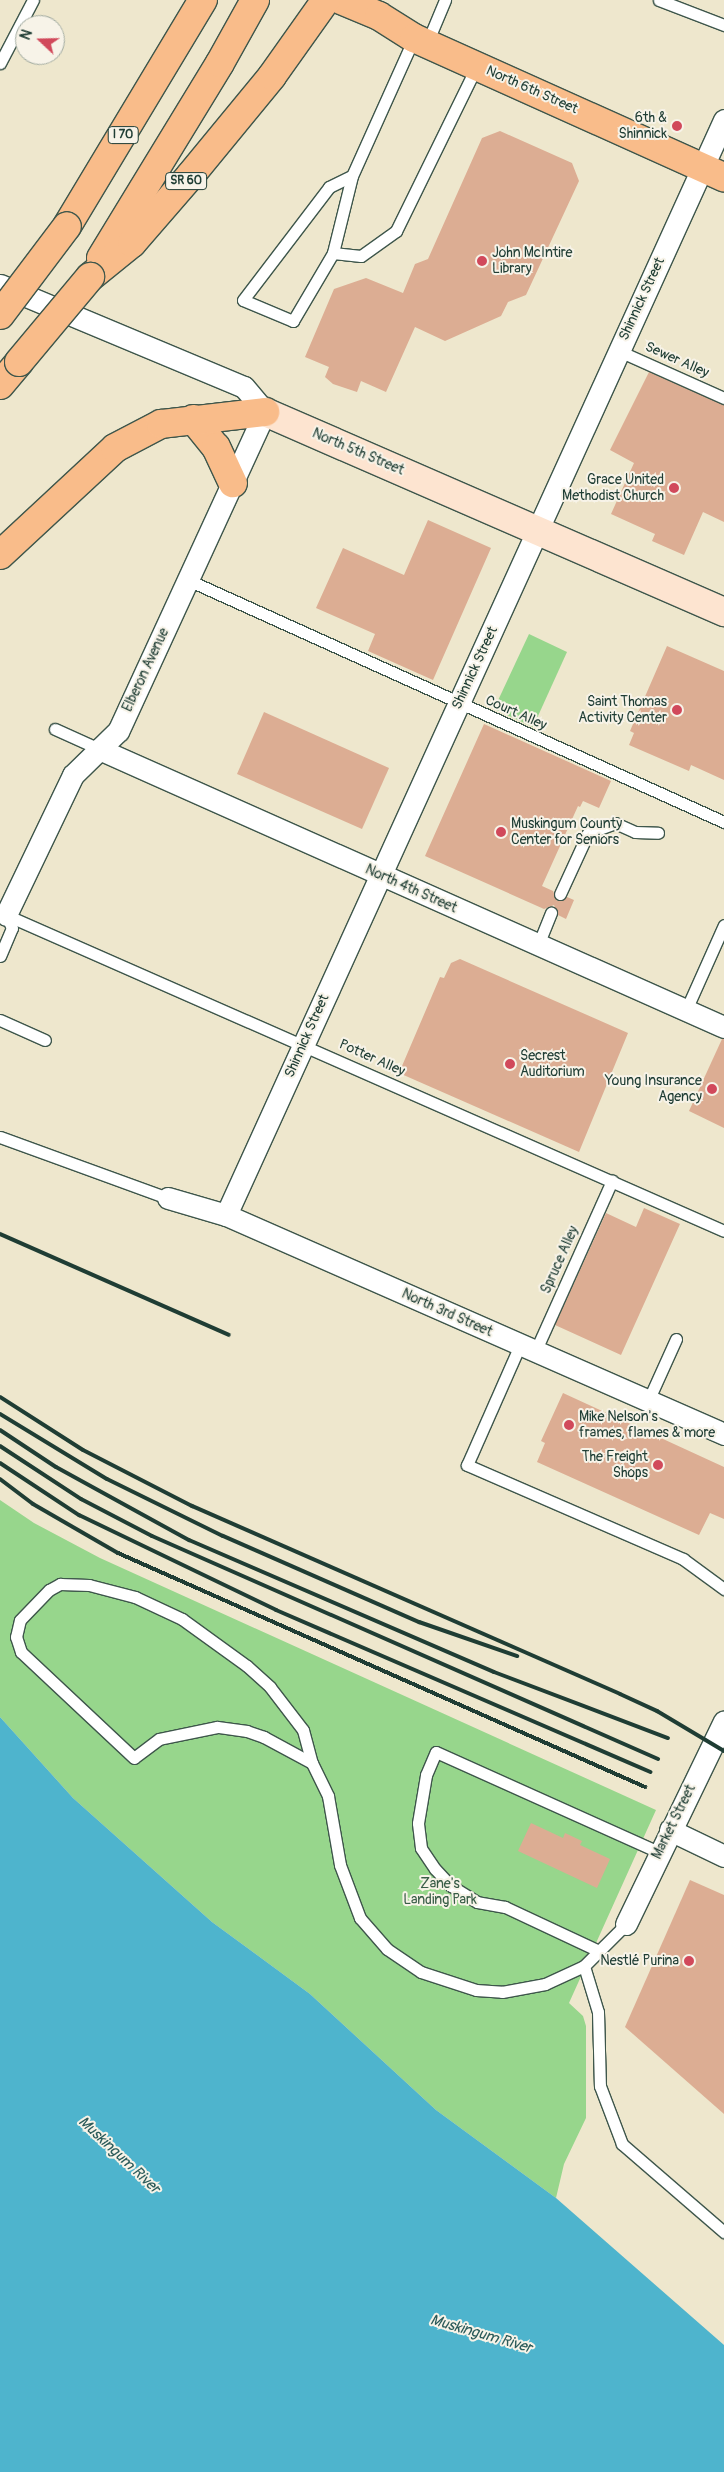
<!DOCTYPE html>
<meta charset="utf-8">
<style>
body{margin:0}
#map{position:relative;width:724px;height:2472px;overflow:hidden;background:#eee7cd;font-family:Pangolin,sans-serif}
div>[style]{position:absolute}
.green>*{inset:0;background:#97d68c}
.water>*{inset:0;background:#4eb4cd}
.building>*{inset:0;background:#dcad93}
.roads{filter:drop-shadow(1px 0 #3e564b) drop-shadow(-1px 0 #3e564b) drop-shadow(0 1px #3e564b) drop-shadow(0 -1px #3e564b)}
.service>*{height:11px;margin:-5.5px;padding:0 5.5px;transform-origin:5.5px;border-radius:5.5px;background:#fff}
.minor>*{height:21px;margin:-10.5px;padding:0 10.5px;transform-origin:10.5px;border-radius:10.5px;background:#fff}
.secondary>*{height:28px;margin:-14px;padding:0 14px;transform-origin:14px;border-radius:14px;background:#fde4d0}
.primary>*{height:28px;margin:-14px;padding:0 14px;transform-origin:14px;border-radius:14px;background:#f9bc8a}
.motorway>*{height:28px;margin:-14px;padding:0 14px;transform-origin:14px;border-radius:14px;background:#f9bc8a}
.rail>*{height:4px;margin:-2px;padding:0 2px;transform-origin:2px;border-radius:2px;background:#1f3d34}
.bridges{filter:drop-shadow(1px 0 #3e564b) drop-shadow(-1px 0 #3e564b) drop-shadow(0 1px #3e564b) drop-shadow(0 -1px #3e564b)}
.motorway-bridge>*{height:28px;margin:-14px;padding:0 14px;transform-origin:14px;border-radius:14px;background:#f9bc8a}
.dots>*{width:14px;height:14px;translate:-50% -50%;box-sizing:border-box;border:2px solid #f7f3e8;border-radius:50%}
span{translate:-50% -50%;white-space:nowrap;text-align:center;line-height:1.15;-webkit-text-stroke:4px #f7f3e8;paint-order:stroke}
.shield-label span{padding:1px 4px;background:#f7f3e8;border:1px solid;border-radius:4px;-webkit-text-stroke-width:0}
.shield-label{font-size:12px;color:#1f3d34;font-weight:700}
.street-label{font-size:14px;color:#1f3d34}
.poi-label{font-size:14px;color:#1f3d34}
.right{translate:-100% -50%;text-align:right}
.left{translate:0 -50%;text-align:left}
.park-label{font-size:14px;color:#375c46}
.water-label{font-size:15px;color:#2b5b5a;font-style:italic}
.north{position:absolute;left:15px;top:15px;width:50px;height:50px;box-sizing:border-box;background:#f7f3e8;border:1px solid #a1aaa0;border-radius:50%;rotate:291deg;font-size:14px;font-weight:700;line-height:20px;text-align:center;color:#1f3d34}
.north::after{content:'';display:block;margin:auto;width:18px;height:22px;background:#d1495b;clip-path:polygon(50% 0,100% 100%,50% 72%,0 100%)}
</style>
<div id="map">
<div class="green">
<i style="clip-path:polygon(529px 634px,567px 652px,533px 727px,494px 709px)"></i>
<i style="clip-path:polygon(0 1500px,34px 1523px,100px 1558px,656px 1810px,569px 2003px,583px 2016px,586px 2026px,586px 2118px,564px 2164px,556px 2198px,436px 2110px,310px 1994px,212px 1922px,73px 1798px,0 1717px)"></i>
</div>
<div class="water">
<i style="clip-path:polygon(0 1717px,73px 1798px,212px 1922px,310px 1994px,436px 2110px,556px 2198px,724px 2345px,724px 2472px,0 2472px)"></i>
</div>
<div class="building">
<i style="clip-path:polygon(500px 131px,572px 163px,579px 181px,526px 295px,508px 302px,501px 316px,445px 341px,415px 327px,386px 392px,361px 381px,357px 392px,333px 384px,325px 377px,329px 367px,305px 357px,334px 289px,366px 278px,403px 293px,415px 264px,428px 259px,482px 138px)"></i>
<i style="clip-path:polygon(649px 372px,724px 405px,724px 522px,703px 512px,684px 555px,652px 541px,655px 534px,611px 514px,634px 463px,610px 450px)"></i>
<i style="clip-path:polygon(428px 520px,491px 548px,433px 680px,368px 651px,375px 634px,316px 608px,343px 548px,404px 575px)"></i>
<i style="clip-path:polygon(667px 646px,724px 671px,724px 780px,691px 765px,689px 771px,629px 745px,634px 733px,630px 731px)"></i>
<i style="clip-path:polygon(264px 712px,389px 768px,362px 829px,237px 774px)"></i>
<i style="clip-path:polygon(484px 724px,611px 781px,599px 808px,583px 801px,580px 807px,578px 806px,542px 886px,553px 891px,557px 901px,567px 897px,574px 900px,566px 919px,558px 915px,554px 905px,544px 909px,425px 856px)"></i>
<i style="clip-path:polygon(460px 959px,628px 1033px,579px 1152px,399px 1073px,440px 977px,444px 978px,451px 963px)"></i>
<i style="clip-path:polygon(722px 1039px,724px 1039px,724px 1128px,689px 1111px)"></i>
<i style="clip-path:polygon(644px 1208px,680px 1224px,621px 1355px,555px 1325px,606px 1213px,636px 1227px)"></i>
<i style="clip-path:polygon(563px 1393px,724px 1467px,724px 1519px,710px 1513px,699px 1535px,537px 1462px,545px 1443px,541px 1441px)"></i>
<i style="clip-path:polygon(531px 1823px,563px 1838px,565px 1833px,582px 1841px,580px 1845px,610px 1859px,597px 1888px,518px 1851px)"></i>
<i style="clip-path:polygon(690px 1880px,724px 1895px,724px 2114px,625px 2027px)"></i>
</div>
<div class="roads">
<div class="service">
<i style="left:659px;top:0;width:70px;rotate:21deg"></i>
<i style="left:414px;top:38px;width:151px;rotate:114.2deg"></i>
<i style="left:352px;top:176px;width:79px;rotate:103.9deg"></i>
<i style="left:333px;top:253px;width:28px;rotate:6deg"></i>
<i style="left:361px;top:256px;width:43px;rotate:-35.5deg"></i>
<i style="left:396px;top:231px;width:184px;rotate:-63.9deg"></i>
<i style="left:427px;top:43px;width:47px;rotate:-67.3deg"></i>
<i style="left:0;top:63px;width:71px;rotate:-62.4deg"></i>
<i style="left:333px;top:253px;width:79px;rotate:120.5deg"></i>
<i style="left:293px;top:321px;width:54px;rotate:-157.2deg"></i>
<i style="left:243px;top:300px;width:142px;rotate:-52.7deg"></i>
<i style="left:329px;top:187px;width:25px;rotate:-26deg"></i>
<i style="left:619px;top:351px;width:115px;rotate:24.1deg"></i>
<i style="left:188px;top:580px;width:588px;rotate:24.3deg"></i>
<i style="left:55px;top:729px;width:48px;rotate:24.4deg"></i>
<i style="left:560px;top:894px;width:67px;rotate:-65.3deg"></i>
<i style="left:588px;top:833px;width:29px;rotate:-20deg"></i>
<i style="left:615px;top:823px;width:22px;rotate:24deg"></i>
<i style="left:635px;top:832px;width:23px;rotate:2deg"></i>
<i style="left:6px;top:915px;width:784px;rotate:23.75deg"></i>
<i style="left:538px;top:945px;width:35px;rotate:-68deg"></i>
<i style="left:0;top:956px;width:30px;rotate:-67deg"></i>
<i style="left:12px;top:928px;width:14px;rotate:-115deg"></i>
<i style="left:686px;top:1010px;width:93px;rotate:-65.9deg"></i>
<i style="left:0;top:1020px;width:49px;rotate:24deg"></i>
<i style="left:0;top:1137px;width:179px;rotate:20deg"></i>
<i style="left:520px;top:1345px;width:131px;rotate:113.8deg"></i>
<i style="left:467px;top:1465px;width:236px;rotate:23.5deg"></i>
<i style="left:683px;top:1559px;width:51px;rotate:36.2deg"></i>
<i style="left:535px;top:1352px;width:188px;rotate:-65.8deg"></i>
<i style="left:648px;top:1401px;width:68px;rotate:-65.7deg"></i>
<i style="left:312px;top:1763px;width:55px;rotate:-151.6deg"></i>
<i style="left:264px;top:1737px;width:18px;rotate:-161deg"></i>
<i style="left:247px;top:1731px;width:30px;rotate:-172deg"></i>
<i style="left:217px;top:1727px;width:59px;rotate:168.3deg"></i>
<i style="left:159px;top:1739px;width:31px;rotate:143deg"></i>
<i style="left:134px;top:1758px;width:155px;rotate:-136.8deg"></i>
<i style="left:21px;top:1652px;width:16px;rotate:-108deg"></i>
<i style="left:16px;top:1637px;width:17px;rotate:-77deg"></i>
<i style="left:20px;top:1620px;width:42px;rotate:-46deg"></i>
<i style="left:49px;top:1590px;width:13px;rotate:-29deg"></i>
<i style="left:60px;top:1584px;width:29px;rotate:2deg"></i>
<i style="left:89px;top:1585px;width:48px;rotate:14.6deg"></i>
<i style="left:135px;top:1597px;width:52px;rotate:25.1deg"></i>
<i style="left:182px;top:1619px;width:80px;rotate:35.9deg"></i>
<i style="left:247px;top:1666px;width:31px;rotate:42deg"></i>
<i style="left:270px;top:1687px;width:54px;rotate:52.5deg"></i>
<i style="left:303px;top:1730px;width:34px;rotate:75deg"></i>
<i style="left:312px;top:1763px;width:37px;rotate:64deg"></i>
<i style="left:328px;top:1796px;width:70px;rotate:80.1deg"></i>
<i style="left:340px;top:1865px;width:57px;rotate:69.3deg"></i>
<i style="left:360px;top:1918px;width:41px;rotate:48.9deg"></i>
<i style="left:387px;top:1949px;width:41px;rotate:34.1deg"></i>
<i style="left:421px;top:1972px;width:58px;rotate:18.1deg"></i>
<i style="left:476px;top:1990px;width:26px;rotate:4deg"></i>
<i style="left:502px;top:1992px;width:44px;rotate:-10.5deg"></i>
<i style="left:545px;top:1984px;width:43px;rotate:-24.8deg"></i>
<i style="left:584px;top:1966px;width:59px;rotate:-45deg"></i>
<i style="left:599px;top:1951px;width:104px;rotate:-154.9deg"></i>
<i style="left:505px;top:1907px;width:28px;rotate:-170deg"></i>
<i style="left:477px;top:1902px;width:31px;rotate:-148deg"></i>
<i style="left:451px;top:1886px;width:23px;rotate:-133deg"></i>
<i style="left:435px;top:1869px;width:25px;rotate:-124deg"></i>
<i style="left:421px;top:1848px;width:25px;rotate:-97deg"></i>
<i style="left:418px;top:1823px;width:49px;rotate:-80.5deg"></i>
<i style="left:426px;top:1775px;width:25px;rotate:-67deg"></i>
<i style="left:436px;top:1752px;width:244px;rotate:24.2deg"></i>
<i style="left:584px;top:1966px;width:48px;rotate:73.1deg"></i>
<i style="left:598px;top:2012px;width:74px;rotate:88.5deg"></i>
<i style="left:600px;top:2086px;width:62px;rotate:69.2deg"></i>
<i style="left:622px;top:2144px;width:135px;rotate:40.8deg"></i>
</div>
<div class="minor">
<i style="left:0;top:285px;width:264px;rotate:22.7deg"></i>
<i style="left:244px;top:387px;width:33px;rotate:50deg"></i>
<i style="left:265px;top:412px;width:351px;rotate:114.7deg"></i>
<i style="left:118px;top:731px;width:63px;rotate:135.6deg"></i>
<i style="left:73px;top:775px;width:155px;rotate:115.6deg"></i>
<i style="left:99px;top:749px;width:684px;rotate:23.98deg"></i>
<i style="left:168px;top:1198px;width:60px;rotate:16.3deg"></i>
<i style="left:226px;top:1215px;width:544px;rotate:23.74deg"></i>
<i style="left:226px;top:1215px;width:1203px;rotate:-65.54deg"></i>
<i style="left:670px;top:1830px;width:60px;rotate:25.7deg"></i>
<i style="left:626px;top:1924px;width:225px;rotate:-64.2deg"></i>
</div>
<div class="secondary">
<i style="left:265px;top:412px;width:501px;rotate:23.54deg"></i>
</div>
<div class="primary">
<i style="left:341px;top:0;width:41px;rotate:22.8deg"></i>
<i style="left:379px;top:16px;width:41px;rotate:32.2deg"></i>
<i style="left:414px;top:38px;width:340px;rotate:24.2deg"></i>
</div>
<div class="motorway">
<i style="left:67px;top:226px;width:264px;rotate:-59deg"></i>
<i style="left:101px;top:258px;width:228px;rotate:-58.6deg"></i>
<i style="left:220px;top:63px;width:72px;rotate:-60.9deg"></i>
<i style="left:90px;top:277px;width:54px;rotate:-39deg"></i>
<i style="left:132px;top:243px;width:89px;rotate:-49.1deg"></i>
<i style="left:190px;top:176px;width:129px;rotate:-50.6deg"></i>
<i style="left:272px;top:76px;width:93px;rotate:-54.6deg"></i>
<i style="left:0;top:385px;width:30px;rotate:-50deg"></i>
<i style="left:193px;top:419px;width:36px;rotate:51deg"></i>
<i style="left:216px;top:447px;width:40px;rotate:65deg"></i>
<i style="left:0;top:555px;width:157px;rotate:-42.9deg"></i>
<i style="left:115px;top:448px;width:52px;rotate:-27.6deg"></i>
<i style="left:161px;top:424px;width:105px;rotate:-6.6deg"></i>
</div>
</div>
<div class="rail">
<i style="left:0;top:1234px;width:250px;rotate:23.8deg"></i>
<i style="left:0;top:1397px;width:98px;rotate:32.6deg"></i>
<i style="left:83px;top:1450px;width:123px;rotate:27.2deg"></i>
<i style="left:192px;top:1506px;width:467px;rotate:23.7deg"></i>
<i style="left:620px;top:1694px;width:41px;rotate:24.7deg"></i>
<i style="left:657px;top:1711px;width:78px;rotate:30.8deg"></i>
<i style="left:0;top:1414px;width:125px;rotate:31.3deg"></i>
<i style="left:107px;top:1479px;width:129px;rotate:26.2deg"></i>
<i style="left:223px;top:1536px;width:214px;rotate:23.7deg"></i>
<i style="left:419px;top:1622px;width:104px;rotate:19.1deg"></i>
<i style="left:0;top:1430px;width:67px;rotate:33.5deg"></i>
<i style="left:56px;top:1467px;width:152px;rotate:28.8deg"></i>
<i style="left:189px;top:1540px;width:332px;rotate:23.4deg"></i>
<i style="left:494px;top:1672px;width:186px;rotate:20.8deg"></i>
<i style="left:0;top:1446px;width:97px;rotate:33.2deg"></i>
<i style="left:81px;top:1499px;width:80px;rotate:27.5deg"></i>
<i style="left:152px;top:1536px;width:553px;rotate:23.78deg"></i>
<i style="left:0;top:1463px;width:95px;rotate:33.4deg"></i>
<i style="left:79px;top:1515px;width:219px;rotate:25.7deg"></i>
<i style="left:276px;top:1610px;width:408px;rotate:23.4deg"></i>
<i style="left:0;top:1479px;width:41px;rotate:37.1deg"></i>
<i style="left:33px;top:1504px;width:98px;rotate:30deg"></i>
<i style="left:118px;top:1553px;width:577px;rotate:23.94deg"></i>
</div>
<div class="bridges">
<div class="motorway-bridge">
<i style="left:0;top:315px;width:111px;rotate:-53deg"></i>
<i style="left:19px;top:362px;width:111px;rotate:-50.1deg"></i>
</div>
</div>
<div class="dots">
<i style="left:677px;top:126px;background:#d1495b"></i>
<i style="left:482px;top:261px;background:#d1495b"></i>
<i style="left:674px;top:488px;background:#d1495b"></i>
<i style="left:677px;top:710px;background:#d1495b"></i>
<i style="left:501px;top:832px;background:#d1495b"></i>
<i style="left:510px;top:1064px;background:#d1495b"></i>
<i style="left:712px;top:1089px;background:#d1495b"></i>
<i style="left:569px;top:1425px;background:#d1495b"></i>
<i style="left:658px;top:1465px;background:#d1495b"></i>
<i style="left:689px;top:1961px;background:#d1495b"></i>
</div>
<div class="shield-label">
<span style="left:123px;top:135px">I 70</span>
<span style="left:186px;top:181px">SR 60</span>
</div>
<div class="street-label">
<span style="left:532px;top:90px;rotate:24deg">North 6th Street</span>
<span style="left:642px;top:299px;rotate:-65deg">Shinnick Street</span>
<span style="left:677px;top:360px;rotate:24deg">Sewer Alley</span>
<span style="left:358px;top:452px;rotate:23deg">North 5th Street</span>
<span style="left:475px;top:668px;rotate:-65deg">Shinnick Street</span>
<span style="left:146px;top:670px;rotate:-65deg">Elberon Avenue</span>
<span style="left:516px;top:713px;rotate:24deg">Court Alley</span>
<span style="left:411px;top:889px;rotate:24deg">North 4th Street</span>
<span style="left:307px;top:1036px;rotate:-66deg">Shinnick Street</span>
<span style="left:372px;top:1058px;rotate:24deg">Potter Alley</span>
<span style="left:560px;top:1260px;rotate:-66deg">Spruce Alley</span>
<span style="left:447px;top:1313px;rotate:24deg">North 3rd Street</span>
<span style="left:674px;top:1822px;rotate:-64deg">Market Street</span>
</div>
<div class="poi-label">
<span class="right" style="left:667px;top:126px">6th &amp;<br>Shinnick</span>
<span class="left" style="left:492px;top:261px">John McIntire<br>Library</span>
<span class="right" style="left:664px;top:488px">Grace United<br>Methodist Church</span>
<span class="right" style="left:667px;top:710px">Saint Thomas<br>Activity Center</span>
<span class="left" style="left:511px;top:832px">Muskingum County<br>Center for Seniors</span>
<span class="left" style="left:520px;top:1064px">Secrest<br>Auditorium</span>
<span class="right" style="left:702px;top:1089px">Young Insurance<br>Agency</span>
<span class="left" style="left:579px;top:1425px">Mike Nelson's<br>frames, flames &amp; more</span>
<span class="right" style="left:648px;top:1465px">The Freight<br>Shops</span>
<span class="right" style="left:679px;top:1961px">Nestlé Purina</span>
</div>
<div class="park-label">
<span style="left:440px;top:1892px">Zane's<br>Landing Park</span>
</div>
<div class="water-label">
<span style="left:119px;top:2155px;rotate:43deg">Muskingum River</span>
<span style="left:481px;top:2334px;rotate:16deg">Muskingum River</span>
</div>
<div class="north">N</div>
</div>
